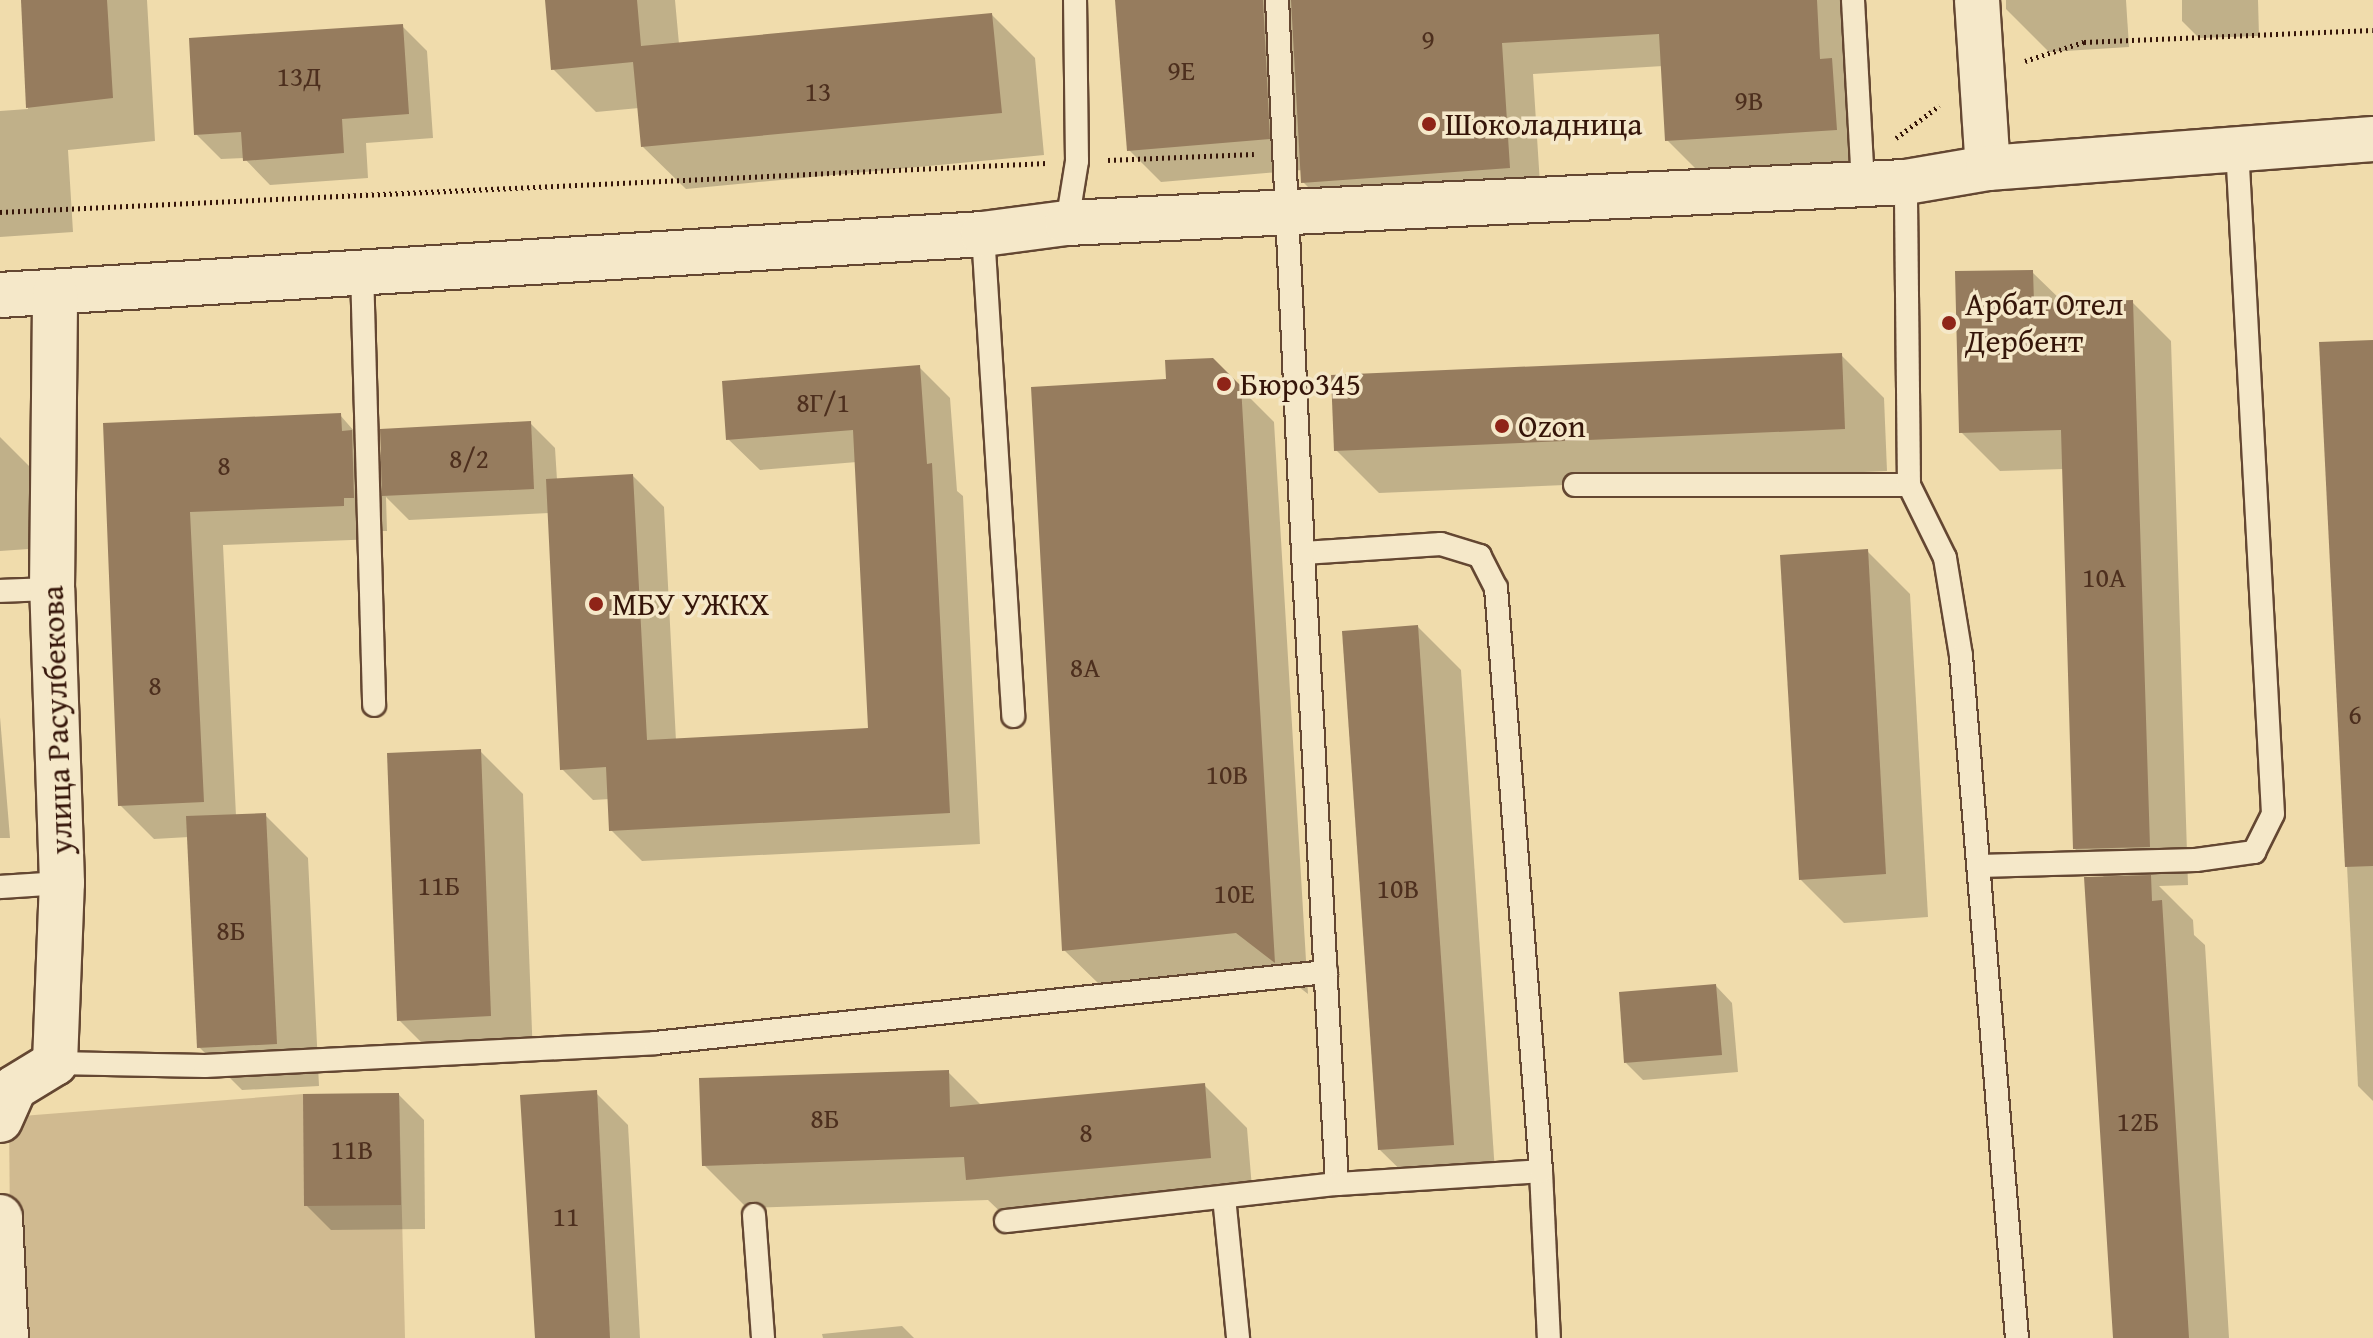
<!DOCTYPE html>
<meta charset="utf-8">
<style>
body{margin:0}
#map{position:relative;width:2373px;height:1338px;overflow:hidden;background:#f0dcac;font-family:"Gentium Book Plus",serif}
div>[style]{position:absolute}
.green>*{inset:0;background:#d0ba90}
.shadow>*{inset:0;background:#0003}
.building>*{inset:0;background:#967c5e}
.path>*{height:5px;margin-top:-2.5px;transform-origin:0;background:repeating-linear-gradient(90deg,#351509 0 2px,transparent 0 6px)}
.roads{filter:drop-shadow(2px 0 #644732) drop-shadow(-2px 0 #644732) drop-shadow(0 2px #644732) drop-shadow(0 -2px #644732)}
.service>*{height:22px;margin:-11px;padding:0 11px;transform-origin:11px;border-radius:11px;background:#f5e8c9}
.minor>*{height:44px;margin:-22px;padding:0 22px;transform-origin:22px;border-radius:22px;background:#f5e8c9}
.dots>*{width:22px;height:22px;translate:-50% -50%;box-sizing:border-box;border:4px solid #f5e8c9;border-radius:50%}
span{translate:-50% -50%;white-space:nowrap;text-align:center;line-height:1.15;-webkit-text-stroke:7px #f5e8c9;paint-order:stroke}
.number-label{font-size:28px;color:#4d2f1e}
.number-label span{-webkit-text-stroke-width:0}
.poi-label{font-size:32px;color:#351509}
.left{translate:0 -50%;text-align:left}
.street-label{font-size:32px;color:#351509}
</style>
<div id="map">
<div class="green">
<i style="clip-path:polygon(399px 1093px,405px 1338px,11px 1338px,9px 1117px,303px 1094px)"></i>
</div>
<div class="shadow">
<i style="clip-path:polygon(23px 0,147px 0,155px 141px,68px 150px,73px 232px,0 237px,0 111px,28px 109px)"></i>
<i style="clip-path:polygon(547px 0,675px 0,679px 44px,992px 15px,1035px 58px,1044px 155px,686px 189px,643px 147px,639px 108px,596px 112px,553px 69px)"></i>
<i style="clip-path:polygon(1117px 0,1846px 0,1868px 161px,1699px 172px,1667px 140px,1663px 66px,1533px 74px,1541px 200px,1335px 214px,1303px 182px,1302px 170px,1161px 182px,1129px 150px)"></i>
<i style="clip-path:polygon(2006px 0,2126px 0,2129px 47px,2049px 52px,2006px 9px)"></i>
<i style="clip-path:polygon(2182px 0,2258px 0,2259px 36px,2199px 38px,2182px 21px)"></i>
<i style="clip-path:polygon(402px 26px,427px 51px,433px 138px,366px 143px,368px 178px,270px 185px,244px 158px,221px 159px,196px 134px)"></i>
<i style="clip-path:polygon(2032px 272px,2065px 304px,2132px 302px,2171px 341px,2188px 885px,2159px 886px,2193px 920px,2194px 935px,2205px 945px,2229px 1338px,2115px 1338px,2105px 878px,2075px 849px,2064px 469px,2000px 471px,1961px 432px)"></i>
<i style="clip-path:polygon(2373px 342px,2373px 1101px,2358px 1086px,2321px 344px)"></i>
<i style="clip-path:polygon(1841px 355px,1884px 398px,1887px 471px,1379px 493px,1336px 450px)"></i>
<i style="clip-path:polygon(1212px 360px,1274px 422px,1308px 994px,1272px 966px,1099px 984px,1064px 950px,1168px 381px)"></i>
<i style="clip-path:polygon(919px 367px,950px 398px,957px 491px,963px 496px,980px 844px,642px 861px,611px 830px,610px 799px,593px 800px,562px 769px,549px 513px,409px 520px,386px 497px,387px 531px,377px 531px,377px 539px,223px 545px,236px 816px,265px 815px,308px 858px,319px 1086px,242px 1090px,199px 1047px,189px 837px,154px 839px,120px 805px,105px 425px,340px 415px,383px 464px,530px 423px,555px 448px,557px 480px,633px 476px,664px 507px,676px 741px,870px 730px,857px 462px,760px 470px,728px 439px)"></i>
<i style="clip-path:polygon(0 437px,40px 477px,43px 548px,0 551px)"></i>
<i style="clip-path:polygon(1867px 551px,1910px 594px,1928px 917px,1844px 923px,1801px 880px)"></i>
<i style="clip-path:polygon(1418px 627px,1461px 670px,1496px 1187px,1423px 1192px,1380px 1150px)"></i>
<i style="clip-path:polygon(0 717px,10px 838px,0 838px)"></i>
<i style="clip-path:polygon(480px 751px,523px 794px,533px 1058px,442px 1063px,399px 1020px)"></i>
<i style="clip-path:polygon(1716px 986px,1732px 1003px,1738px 1072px,1643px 1080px,1626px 1063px)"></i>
<i style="clip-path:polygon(948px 1072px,982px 1106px,1204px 1085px,1247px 1128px,1253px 1200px,1011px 1222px,988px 1200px,747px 1208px,704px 1165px)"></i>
<i style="clip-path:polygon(596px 1093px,628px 1125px,640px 1338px,537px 1338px)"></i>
<i style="clip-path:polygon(399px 1095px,424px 1120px,425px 1229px,331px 1230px,306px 1205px)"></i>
<i style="clip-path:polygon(902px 1326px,914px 1338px,823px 1338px,822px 1334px)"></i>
</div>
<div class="building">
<i style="clip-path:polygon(21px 0,107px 0,113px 98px,26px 108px)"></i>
<i style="clip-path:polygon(545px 0,637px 0,641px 46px,992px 13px,1002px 113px,641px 147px,633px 62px,551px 70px)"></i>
<i style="clip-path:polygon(1115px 0,1263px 0,1270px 139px,1127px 151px)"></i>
<i style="clip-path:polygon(1291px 0,1817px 0,1820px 59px,1832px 58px,1837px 130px,1665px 141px,1659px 34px,1502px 43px,1510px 168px,1301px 183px)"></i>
<i style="clip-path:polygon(403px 24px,409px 114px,342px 119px,344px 153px,243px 161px,241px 132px,194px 135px,189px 38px)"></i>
<i style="clip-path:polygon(2033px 270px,2034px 303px,2133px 300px,2150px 847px,2073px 849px,2061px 430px,1959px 433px,1955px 271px)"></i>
<i style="clip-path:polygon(2373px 340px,2373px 866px,2345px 867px,2319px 342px)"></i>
<i style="clip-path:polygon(1842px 353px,1845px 429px,1334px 451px,1331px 375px)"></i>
<i style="clip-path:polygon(1213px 358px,1241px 386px,1275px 963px,1236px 933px,1062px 951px,1031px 387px,1166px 379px,1165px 360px)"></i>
<i style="clip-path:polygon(920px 365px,927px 464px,932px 463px,950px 813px,609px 831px,606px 767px,560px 770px,546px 479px,633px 474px,647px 740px,868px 728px,853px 430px,726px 440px,722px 381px)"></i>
<i style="clip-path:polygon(341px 413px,342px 431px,352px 430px,354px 498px,344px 498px,344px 506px,190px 512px,204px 802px,118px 806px,103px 423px)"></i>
<i style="clip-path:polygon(531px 421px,534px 489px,382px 496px,380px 429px)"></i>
<i style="clip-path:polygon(1868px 549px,1886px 874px,1799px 880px,1780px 555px)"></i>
<i style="clip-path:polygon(1418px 625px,1454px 1145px,1378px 1150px,1342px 631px)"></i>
<i style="clip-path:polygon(481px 749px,491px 1016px,397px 1021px,387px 753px)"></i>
<i style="clip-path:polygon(266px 813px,277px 1044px,197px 1048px,186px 816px)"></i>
<i style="clip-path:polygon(2151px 875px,2152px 901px,2162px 900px,2189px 1338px,2113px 1338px,2084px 877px)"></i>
<i style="clip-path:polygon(1716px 984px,1722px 1055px,1624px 1063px,1619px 992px)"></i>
<i style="clip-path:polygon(949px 1070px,950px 1107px,1205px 1083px,1211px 1158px,966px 1180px,964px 1157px,702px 1166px,699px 1078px)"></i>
<i style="clip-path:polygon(597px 1090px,610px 1338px,535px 1338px,520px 1095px)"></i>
<i style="clip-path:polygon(399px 1093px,401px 1205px,304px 1206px,303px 1094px)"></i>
</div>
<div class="path">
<i style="left:2025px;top:61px;width:62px;rotate:-17.9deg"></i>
<i style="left:2084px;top:42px;width:289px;rotate:-2.4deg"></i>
<i style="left:1896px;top:138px;width:54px;rotate:-36.7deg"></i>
<i style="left:1108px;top:160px;width:146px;rotate:-2.4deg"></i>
<i style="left:0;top:212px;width:1047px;rotate:-2.68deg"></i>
</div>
<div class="roads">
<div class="service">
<i style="left:1853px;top:0;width:182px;rotate:86.9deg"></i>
<i style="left:1067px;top:223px;width:63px;rotate:-80.8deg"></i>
<i style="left:1077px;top:161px;width:161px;rotate:-90.7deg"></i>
<i style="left:983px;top:234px;width:483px;rotate:86.4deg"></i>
<i style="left:362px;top:270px;width:435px;rotate:88.4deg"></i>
<i style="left:1575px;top:485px;width:334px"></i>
<i style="left:1909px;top:485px;width:303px;rotate:-90.6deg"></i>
<i style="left:1909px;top:485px;width:81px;rotate:63.7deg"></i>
<i style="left:1945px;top:558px;width:99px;rotate:80.7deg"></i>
<i style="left:1961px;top:656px;width:684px;rotate:85.31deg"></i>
<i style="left:1303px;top:553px;width:632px;rotate:86.92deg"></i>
<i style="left:0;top:591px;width:52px;rotate:-2.2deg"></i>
<i style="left:1979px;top:866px;width:217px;rotate:-1.6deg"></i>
<i style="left:2196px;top:860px;width:59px;rotate:-7.9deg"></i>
<i style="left:2254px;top:852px;width:42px;rotate:-63.4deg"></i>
<i style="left:2273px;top:814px;width:668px;rotate:-93.09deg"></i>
<i style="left:0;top:887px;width:62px;rotate:-3.7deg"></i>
<i style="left:55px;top:1063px;width:150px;rotate:1.1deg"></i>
<i style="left:205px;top:1066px;width:451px;rotate:-2.9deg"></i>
<i style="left:655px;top:1043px;width:675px;rotate:-6.04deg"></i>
<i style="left:1541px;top:1171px;width:167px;rotate:87.3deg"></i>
<i style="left:1224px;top:1197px;width:142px;rotate:84.3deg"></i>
<i style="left:754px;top:1215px;width:123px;rotate:85.8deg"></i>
<i style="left:1006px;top:1221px;width:333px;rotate:-6.4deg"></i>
<i style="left:1337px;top:1184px;width:204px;rotate:-3.6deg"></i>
<i style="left:1541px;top:1171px;width:585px;rotate:-94.41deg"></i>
<i style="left:1496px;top:588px;width:36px;rotate:-117deg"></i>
<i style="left:1480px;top:556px;width:41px;rotate:-162.9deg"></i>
<i style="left:1441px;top:544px;width:138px;rotate:176.3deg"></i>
<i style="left:1303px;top:553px;width:554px;rotate:-92.69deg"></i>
</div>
<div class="minor">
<i style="left:1977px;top:0;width:168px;rotate:86.3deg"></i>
<i style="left:0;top:295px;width:985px;rotate:-3.55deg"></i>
<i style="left:983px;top:234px;width:85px;rotate:-7.5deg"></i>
<i style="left:1067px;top:223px;width:840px;rotate:-2.8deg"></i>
<i style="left:1906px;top:182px;width:83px;rotate:-9.7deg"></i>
<i style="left:1988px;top:168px;width:386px;rotate:-4.3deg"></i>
<i style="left:0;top:1120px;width:35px;rotate:-66deg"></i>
<i style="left:14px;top:1088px;width:48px;rotate:-31.4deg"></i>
<i style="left:55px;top:1063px;width:180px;rotate:-87.8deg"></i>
<i style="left:62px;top:883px;width:294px;rotate:-91.9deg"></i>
<i style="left:52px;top:589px;width:296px;rotate:-89.4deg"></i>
<i style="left:0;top:1217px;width:121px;rotate:87.2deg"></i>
</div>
</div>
<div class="dots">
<i style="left:1429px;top:124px;background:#8f2418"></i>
<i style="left:1949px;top:323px;background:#8f2418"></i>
<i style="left:1224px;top:384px;background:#8f2418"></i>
<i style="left:1502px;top:426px;background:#8f2418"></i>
<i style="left:596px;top:604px;background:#8f2418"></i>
</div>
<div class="number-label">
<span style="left:1428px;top:39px">9</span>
<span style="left:1181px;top:70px">9Е</span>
<span style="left:299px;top:76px">13Д</span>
<span style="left:818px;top:91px">13</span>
<span style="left:1749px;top:100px">9В</span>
<span style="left:823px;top:402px">8Г/1</span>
<span style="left:469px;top:458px">8/2</span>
<span style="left:224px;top:465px">8</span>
<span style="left:2104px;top:577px">10А</span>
<span style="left:1085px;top:667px">8А</span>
<span style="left:155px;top:685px">8</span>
<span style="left:2355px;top:714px">6</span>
<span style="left:1227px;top:774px">10В</span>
<span style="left:439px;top:885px">11Б</span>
<span style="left:1398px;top:888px">10В</span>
<span style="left:1234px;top:893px">10Е</span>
<span style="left:231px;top:930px">8Б</span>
<span style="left:825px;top:1118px">8Б</span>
<span style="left:2138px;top:1121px">12Б</span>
<span style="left:1086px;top:1132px">8</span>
<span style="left:352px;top:1149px">11В</span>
<span style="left:566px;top:1216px">11</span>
</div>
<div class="poi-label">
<span class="left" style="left:1445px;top:124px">Шоколадница</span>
<span class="left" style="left:1965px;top:323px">Арбат Отел<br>Дербент</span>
<span class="left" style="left:1240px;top:384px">Бюро345</span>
<span class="left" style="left:1518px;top:426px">Ozon</span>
<span class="left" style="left:612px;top:604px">МБУ УЖКХ</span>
</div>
<div class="street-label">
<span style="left:57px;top:720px;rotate:-92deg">улица Расулбекова</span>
</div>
</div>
